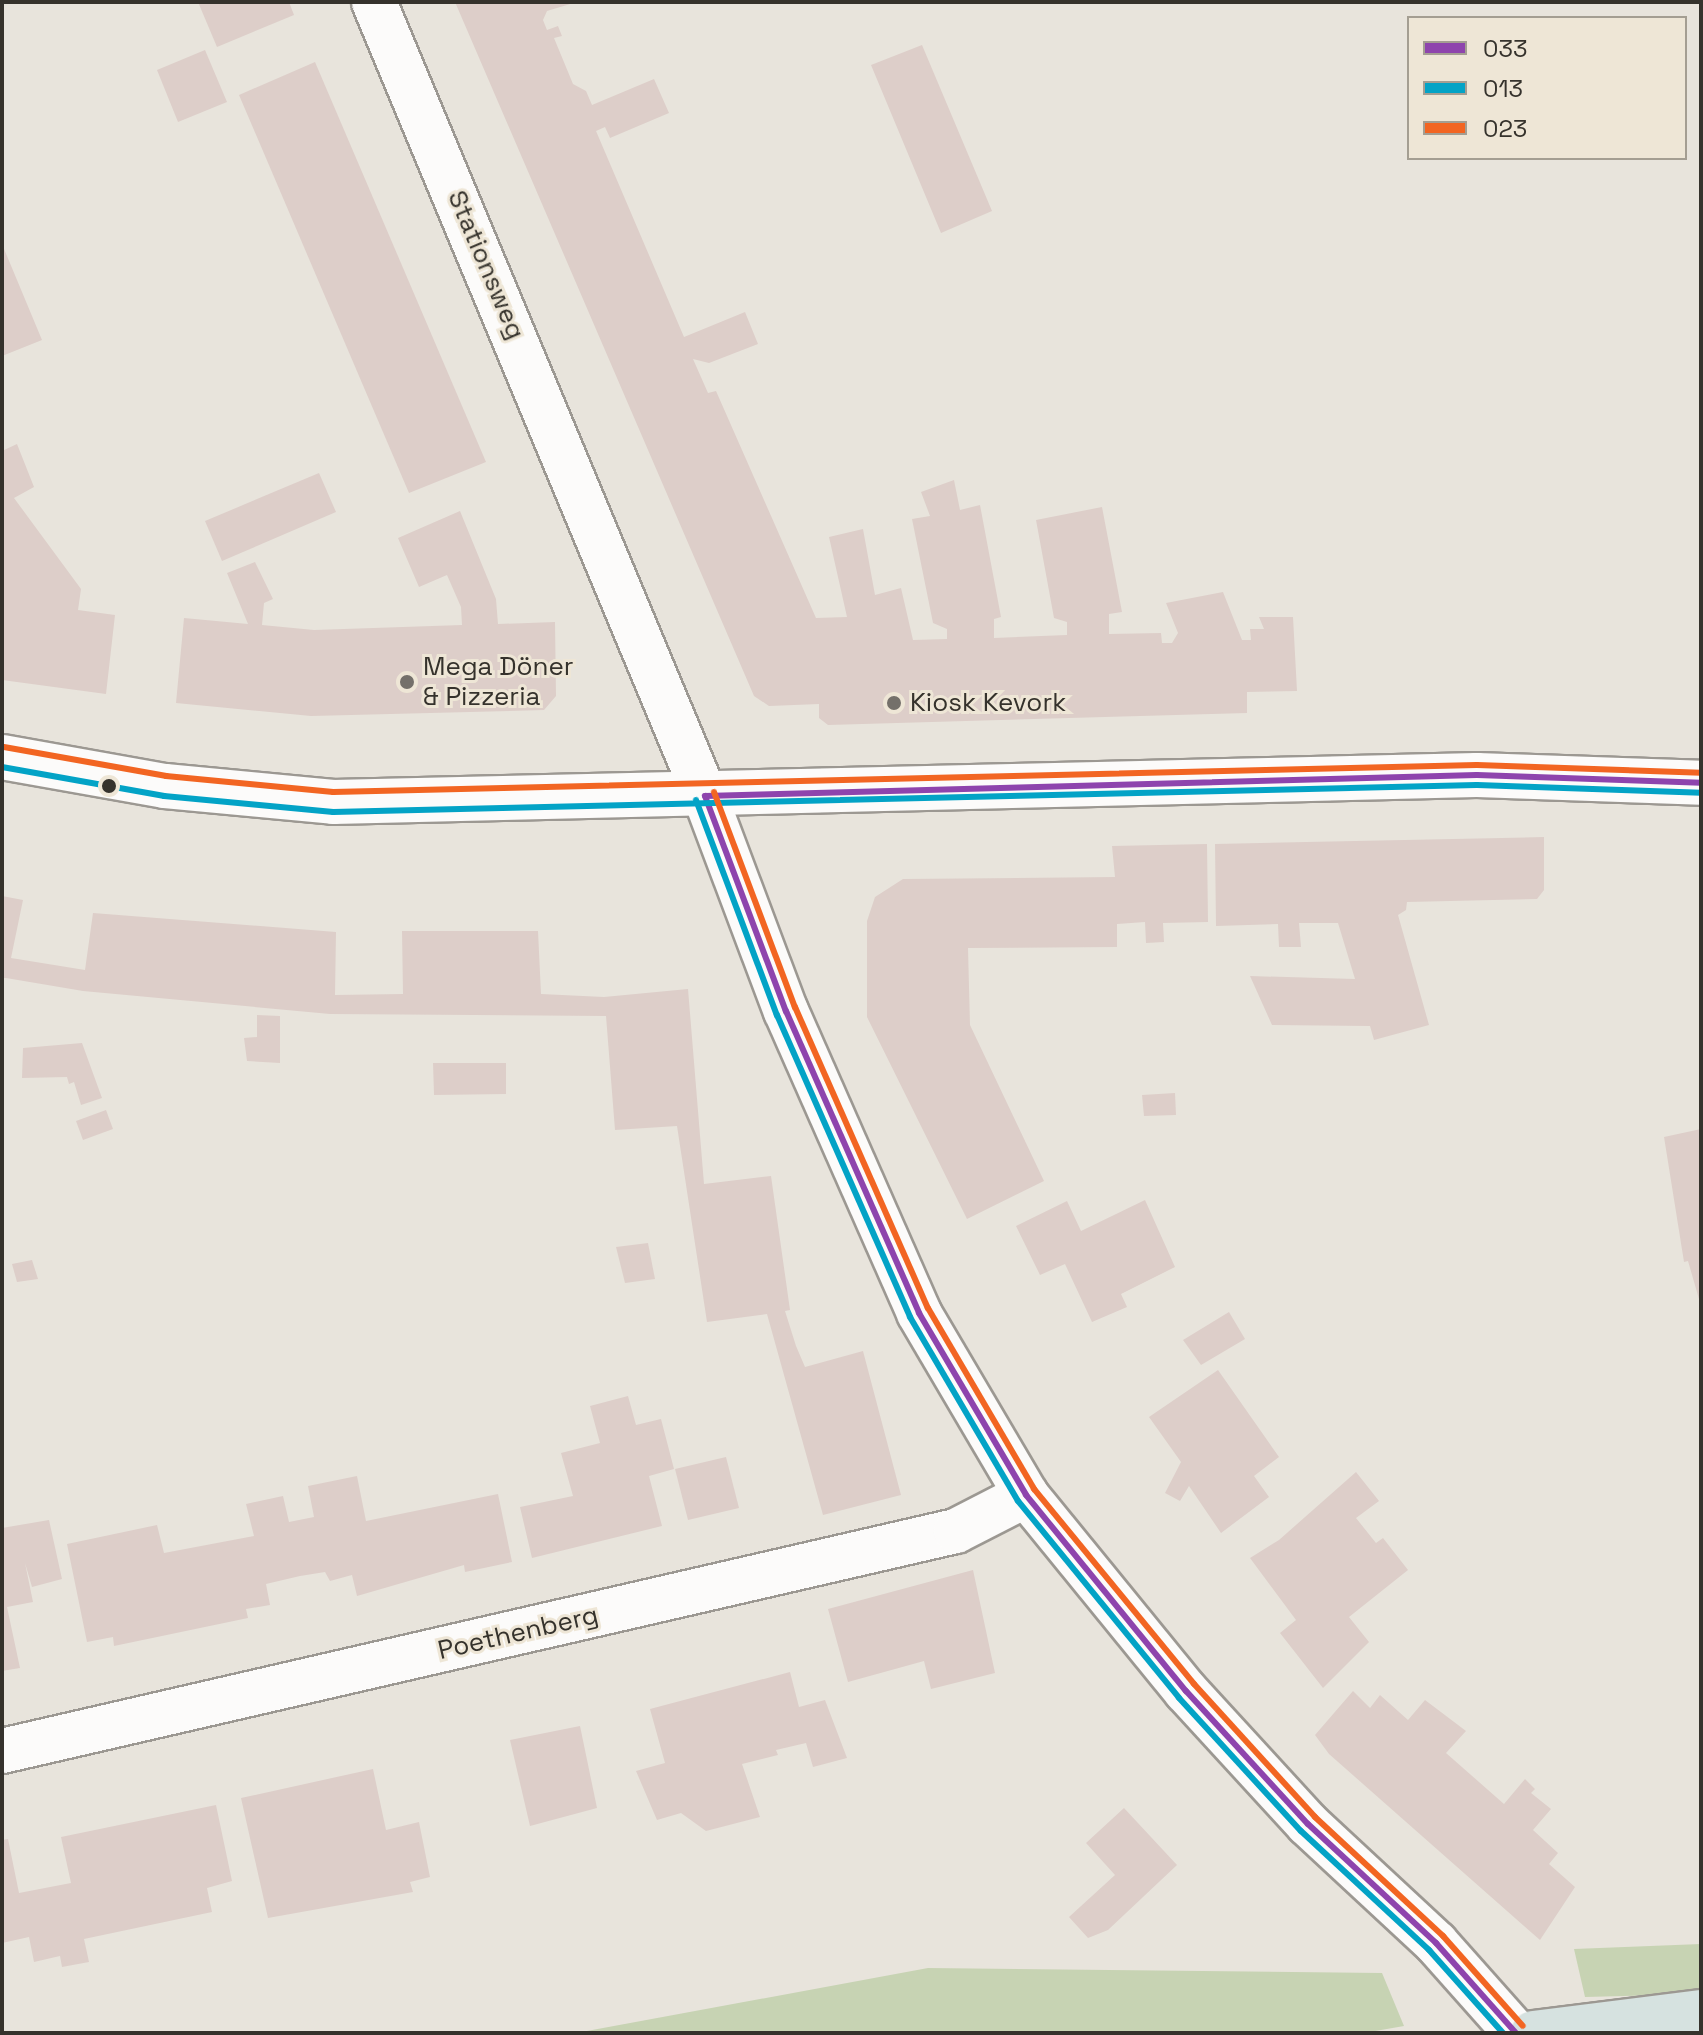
<!DOCTYPE html>
<meta charset="utf-8">
<style>
body{margin:0}
#map{position:relative;width:1703px;height:2035px;overflow:hidden;background:#e8e4dc;font-family:"Space Grotesk",sans-serif}
div>[style]{position:absolute}
.green>*{inset:0;background:#c7d3b3}
.building>*{inset:0;background:#ddcec9}
.roads{filter:drop-shadow(2px 0 #9c9892) drop-shadow(-2px 0 #9c9892) drop-shadow(0 2px #9c9892) drop-shadow(0 -2px #9c9892)}
.minor>*{height:44px;margin:-22px;padding:0 22px;transform-origin:22px;border-radius:22px;background:#fcfbfa}
.tertiary>*{height:44px;margin:-22px;padding:0 22px;transform-origin:22px;border-radius:22px;background:#fcfbfa}
.secondary>*{height:44px;margin:-22px;padding:0 22px;transform-origin:22px;border-radius:22px;background:#fcfbfa}
.trunk>*{height:44px;margin:-22px;padding:0 22px;transform-origin:22px;border-radius:22px;background:#d6e2e0}
.bus-1>*{height:6px;margin:-3px;padding:0 3px;transform-origin:3px;border-radius:3px;background:#8e44ad}
.bus-2>*{height:6px;margin:-3px;padding:0 3px;transform-origin:3px;border-radius:3px;background:#03a3c6}
.bus-3>*{height:6px;margin:-3px;padding:0 3px;transform-origin:3px;border-radius:3px;background:#f26522}
.dots>*{width:22px;height:22px;translate:-50% -50%;box-sizing:border-box;border:4px solid #eee6d6;border-radius:50%}
span{translate:-50% -50%;white-space:nowrap;text-align:center;line-height:1.15;-webkit-text-stroke:6px #eee6d6;paint-order:stroke}
.street-label{font-size:26px;color:#35322c}
.poi-label{font-size:26px;color:#35322c}
.left{translate:0 -50%;text-align:left}
.frame{position:absolute;inset:0;border:4px solid #35322c;pointer-events:none}
.legend{position:absolute;left:1407px;top:16px;width:280px;height:144px;box-sizing:border-box;background:#eee6d6;border:2px solid #a49e92;margin:0;padding:10px 14px;list-style:none;font-size:24px;color:#35322c}
.legend li{display:flex;align-items:center;gap:16px;height:40px}
.legend b{width:40px;border:2px solid #a49e92}
</style>
<div id="map">
<div class="green">
<i style="clip-path:polygon(1701px 1944px,1701px 1994px,1585px 1997px,1574px 1949px)"></i>
<i style="clip-path:polygon(928px 1968px,1382px 1973px,1404px 2026px,1364px 2033px,576px 2033px)"></i>
</div>
<div class="building">
<i style="clip-path:polygon(198px 2px,289px 2px,294px 15px,217px 47px)"></i>
<i style="clip-path:polygon(455px 2px,577px 2px,547px 11px,543px 20px,547px 30px,558px 26px,562px 36px,554px 38px,573px 84px,586px 91px,592px 105px,654px 79px,669px 113px,610px 138px,605px 127px,596px 131px,684px 337px,745px 312px,758px 344px,709px 363px,693px 359px,708px 393px,716px 391px,816px 618px,847px 617px,829px 537px,863px 529px,875px 595px,901px 588px,913px 640px,947px 639px,947px 629px,933px 623px,912px 519px,930px 516px,921px 492px,954px 480px,960px 510px,980px 505px,1001px 617px,994px 619px,994px 638px,1067px 635px,1067px 622px,1054px 618px,1036px 520px,1102px 507px,1122px 612px,1109px 614px,1109px 634px,1161px 633px,1162px 643px,1172px 643px,1178px 633px,1166px 603px,1223px 592px,1242px 640px,1251px 640px,1250px 629px,1264px 629px,1259px 617px,1293px 617px,1297px 691px,1247px 692px,1247px 713px,828px 725px,819px 718px,819px 704px,769px 706px,754px 696px)"></i>
<i style="clip-path:polygon(922px 45px,992px 211px,941px 233px,871px 65px)"></i>
<i style="clip-path:polygon(205px 50px,227px 102px,178px 122px,157px 70px)"></i>
<i style="clip-path:polygon(315px 62px,486px 462px,409px 493px,239px 95px)"></i>
<i style="clip-path:polygon(2px 244px,42px 340px,2px 356px)"></i>
<i style="clip-path:polygon(17px 444px,34px 487px,14px 498px,81px 589px,78px 610px,115px 615px,106px 694px,2px 680px,2px 451px)"></i>
<i style="clip-path:polygon(319px 473px,336px 512px,222px 561px,205px 521px)"></i>
<i style="clip-path:polygon(460px 511px,496px 599px,498px 624px,555px 622px,556px 696px,544px 710px,311px 716px,176px 703px,184px 618px,248px 624px,227px 573px,255px 562px,273px 599px,264px 603px,262px 625px,314px 630px,462px 625px,461px 607px,447px 575px,419px 587px,398px 538px)"></i>
<i style="clip-path:polygon(1544px 837px,1544px 890px,1537px 899px,1407px 902px,1406px 910px,1398px 915px,1429px 1025px,1374px 1040px,1370px 1026px,1272px 1025px,1250px 976px,1355px 979px,1338px 923px,1299px 923px,1301px 947px,1279px 947px,1278px 924px,1216px 926px,1215px 844px)"></i>
<i style="clip-path:polygon(1207px 844px,1208px 922px,1163px 923px,1164px 942px,1146px 943px,1145px 922px,1117px 924px,1117px 947px,968px 948px,970px 1025px,1044px 1181px,967px 1219px,867px 1017px,867px 921px,875px 897px,903px 879px,1115px 877px,1112px 846px)"></i>
<i style="clip-path:polygon(2px 896px,23px 900px,11px 958px,85px 970px,93px 913px,336px 932px,335px 995px,403px 994px,402px 931px,538px 931px,541px 994px,604px 997px,688px 989px,704px 1184px,771px 1176px,790px 1310px,785px 1311px,796px 1346px,805px 1367px,863px 1351px,901px 1495px,823px 1515px,767px 1314px,707px 1322px,677px 1126px,615px 1130px,606px 1016px,330px 1014px,83px 991px,6px 978px,2px 978px)"></i>
<i style="clip-path:polygon(257px 1015px,280px 1016px,280px 1063px,247px 1061px,244px 1038px,257px 1037px)"></i>
<i style="clip-path:polygon(82px 1043px,102px 1098px,81px 1105px,74px 1082px,69px 1084px,67px 1077px,22px 1078px,23px 1048px)"></i>
<i style="clip-path:polygon(433px 1063px,506px 1063px,506px 1094px,434px 1095px)"></i>
<i style="clip-path:polygon(1175px 1093px,1176px 1115px,1144px 1116px,1142px 1095px)"></i>
<i style="clip-path:polygon(106px 1110px,113px 1129px,83px 1140px,76px 1121px)"></i>
<i style="clip-path:polygon(1701px 1129px,1701px 1306px,1688px 1261px,1684px 1262px,1664px 1137px)"></i>
<i style="clip-path:polygon(1145px 1200px,1175px 1267px,1121px 1294px,1127px 1307px,1092px 1322px,1065px 1264px,1040px 1275px,1016px 1226px,1067px 1201px,1081px 1231px)"></i>
<i style="clip-path:polygon(648px 1243px,655px 1279px,625px 1283px,616px 1247px)"></i>
<i style="clip-path:polygon(32px 1260px,38px 1279px,17px 1282px,12px 1264px)"></i>
<i style="clip-path:polygon(1229px 1312px,1245px 1339px,1201px 1365px,1183px 1340px)"></i>
<i style="clip-path:polygon(1218px 1370px,1279px 1457px,1254px 1476px,1269px 1497px,1221px 1533px,1189px 1486px,1180px 1501px,1165px 1493px,1181px 1462px,1149px 1417px)"></i>
<i style="clip-path:polygon(628px 1396px,636px 1425px,661px 1419px,674px 1469px,649px 1476px,662px 1526px,532px 1558px,520px 1507px,573px 1496px,561px 1453px,600px 1443px,590px 1406px)"></i>
<i style="clip-path:polygon(726px 1457px,739px 1508px,688px 1520px,675px 1469px)"></i>
<i style="clip-path:polygon(1356px 1472px,1379px 1501px,1356px 1518px,1376px 1543px,1383px 1538px,1408px 1570px,1349px 1617px,1369px 1642px,1323px 1688px,1280px 1633px,1296px 1620px,1250px 1558px,1279px 1540px)"></i>
<i style="clip-path:polygon(357px 1476px,366px 1521px,498px 1494px,512px 1562px,465px 1572px,464px 1565px,357px 1596px,352px 1575px,330px 1581px,325px 1572px,300px 1576px,266px 1584px,270px 1605px,246px 1609px,248px 1618px,114px 1646px,113px 1637px,87px 1642px,67px 1544px,157px 1525px,164px 1553px,254px 1536px,246px 1504px,283px 1496px,289px 1522px,314px 1517px,308px 1486px)"></i>
<i style="clip-path:polygon(49px 1520px,62px 1579px,32px 1587px,25px 1563px,33px 1602px,7px 1607px,20px 1668px,2px 1671px,2px 1528px)"></i>
<i style="clip-path:polygon(973px 1570px,995px 1673px,931px 1689px,924px 1661px,848px 1682px,828px 1609px)"></i>
<i style="clip-path:polygon(790px 1672px,799px 1707px,825px 1700px,847px 1758px,813px 1767px,806px 1743px,776px 1750px,778px 1755px,742px 1764px,760px 1817px,706px 1831px,681px 1813px,657px 1820px,636px 1771px,665px 1763px,650px 1709px)"></i>
<i style="clip-path:polygon(1353px 1691px,1370px 1708px,1380px 1695px,1408px 1720px,1425px 1700px,1466px 1731px,1446px 1753px,1504px 1804px,1525px 1779px,1535px 1789px,1531px 1793px,1551px 1809px,1533px 1830px,1558px 1853px,1549px 1864px,1575px 1887px,1540px 1940px,1329px 1754px,1315px 1735px)"></i>
<i style="clip-path:polygon(580px 1726px,597px 1808px,530px 1826px,510px 1740px)"></i>
<i style="clip-path:polygon(373px 1769px,386px 1830px,419px 1822px,430px 1877px,410px 1882px,413px 1892px,268px 1918px,241px 1798px)"></i>
<i style="clip-path:polygon(216px 1805px,232px 1881px,207px 1888px,212px 1912px,84px 1939px,89px 1962px,62px 1967px,60px 1956px,34px 1962px,29px 1937px,2px 1943px,2px 1840px,8px 1839px,19px 1893px,71px 1883px,61px 1837px)"></i>
<i style="clip-path:polygon(1124px 1808px,1177px 1865px,1108px 1930px,1088px 1938px,1069px 1917px,1115px 1875px,1086px 1843px)"></i>
</div>
<div class="roads">
<div class="minor">
<i style="left:705px;top:796px;width:230px;rotate:69.4deg"></i>
<i style="left:786px;top:1011px;width:330px;rotate:66.2deg"></i>
<i style="left:919px;top:1313px;width:211px;rotate:59.5deg"></i>
<i style="left:1026px;top:1495px;width:253px;rotate:50.8deg"></i>
<i style="left:1186px;top:1691px;width:180px;rotate:47.5deg"></i>
<i style="left:1308px;top:1824px;width:175px;rotate:42.9deg"></i>
<i style="left:1436px;top:1943px;width:120px;rotate:48.4deg"></i>
<i style="left:2px;top:1751px;width:979px;rotate:-12.99deg"></i>
<i style="left:956px;top:1531px;width:79px;rotate:-27.2deg"></i>
</div>
<div class="tertiary">
<i style="left:374px;top:2px;width:860px;rotate:67.37deg"></i>
</div>
<div class="secondary">
<i style="left:2px;top:757px;width:166px;rotate:10.1deg"></i>
<i style="left:165px;top:786px;width:169px;rotate:5.4deg"></i>
<i style="left:333px;top:802px;width:1144px;rotate:-1.35deg"></i>
<i style="left:1477px;top:775px;width:224px;rotate:2deg"></i>
</div>
<div class="trunk">
<i style="left:1533px;top:2033px;width:169px;rotate:-7.1deg"></i>
</div>
</div>
<div class="bus-1">
<i style="left:705px;top:796px;width:230px;rotate:69.4deg"></i>
<i style="left:786px;top:1011px;width:330px;rotate:66.2deg"></i>
<i style="left:919px;top:1313px;width:211px;rotate:59.5deg"></i>
<i style="left:1026px;top:1495px;width:253px;rotate:50.8deg"></i>
<i style="left:1186px;top:1691px;width:180px;rotate:47.5deg"></i>
<i style="left:1308px;top:1824px;width:175px;rotate:42.9deg"></i>
<i style="left:1436px;top:1943px;width:120px;rotate:48.4deg"></i>
<i style="left:705px;top:796px;width:772px;rotate:-1.56deg"></i>
<i style="left:1477px;top:775px;width:224px;rotate:2deg"></i>
</div>
<div class="bus-2">
<i style="left:2px;top:767px;width:165px;rotate:10.1deg"></i>
<i style="left:164px;top:796px;width:170px;rotate:5.4deg"></i>
<i style="left:333px;top:812px;width:1144px;rotate:-1.35deg"></i>
<i style="left:1477px;top:785px;width:224px;rotate:2deg"></i>
<i style="left:696px;top:800px;width:230px;rotate:69.4deg"></i>
<i style="left:777px;top:1015px;width:330px;rotate:66.2deg"></i>
<i style="left:910px;top:1317px;width:213px;rotate:59.6deg"></i>
<i style="left:1018px;top:1501px;width:254px;rotate:50.7deg"></i>
<i style="left:1179px;top:1698px;width:180px;rotate:47.5deg"></i>
<i style="left:1301px;top:1831px;width:175px;rotate:42.9deg"></i>
<i style="left:1429px;top:1950px;width:111px;rotate:48.3deg"></i>
</div>
<div class="bus-3">
<i style="left:4px;top:747px;width:165px;rotate:10.1deg"></i>
<i style="left:166px;top:776px;width:168px;rotate:5.5deg"></i>
<i style="left:333px;top:792px;width:1144px;rotate:-1.35deg"></i>
<i style="left:1477px;top:765px;width:224px;rotate:2deg"></i>
<i style="left:714px;top:792px;width:230px;rotate:69.4deg"></i>
<i style="left:795px;top:1007px;width:329px;rotate:66.2deg"></i>
<i style="left:928px;top:1308px;width:210px;rotate:59.6deg"></i>
<i style="left:1034px;top:1489px;width:252px;rotate:50.6deg"></i>
<i style="left:1194px;top:1684px;width:180px;rotate:47.7deg"></i>
<i style="left:1315px;top:1817px;width:175px;rotate:42.9deg"></i>
<i style="left:1443px;top:1936px;width:120px;rotate:48.4deg"></i>
</div>
<div class="dots">
<i style="left:407px;top:682px;background:#74706a"></i>
<i style="left:894px;top:703px;background:#74706a"></i>
<i style="left:109px;top:786px;background:#35322c"></i>
</div>
<div class="street-label">
<span style="left:486px;top:265px;rotate:67deg">Stationsweg</span>
<span style="left:518px;top:1633px;rotate:-13deg">Poethenberg</span>
</div>
<div class="poi-label">
<span class="left" style="left:423px;top:682px">Mega Döner<br>&amp; Pizzeria</span>
<span class="left" style="left:910px;top:703px">Kiosk Kevork</span>
</div>
<div class="frame"></div>
<ul class="legend">
<li><b style="height:10px;background:#8e44ad"></b>033</li>
<li><b style="height:10px;background:#03a3c6"></b>013</li>
<li><b style="height:10px;background:#f26522"></b>023</li>
</ul>
</div>
